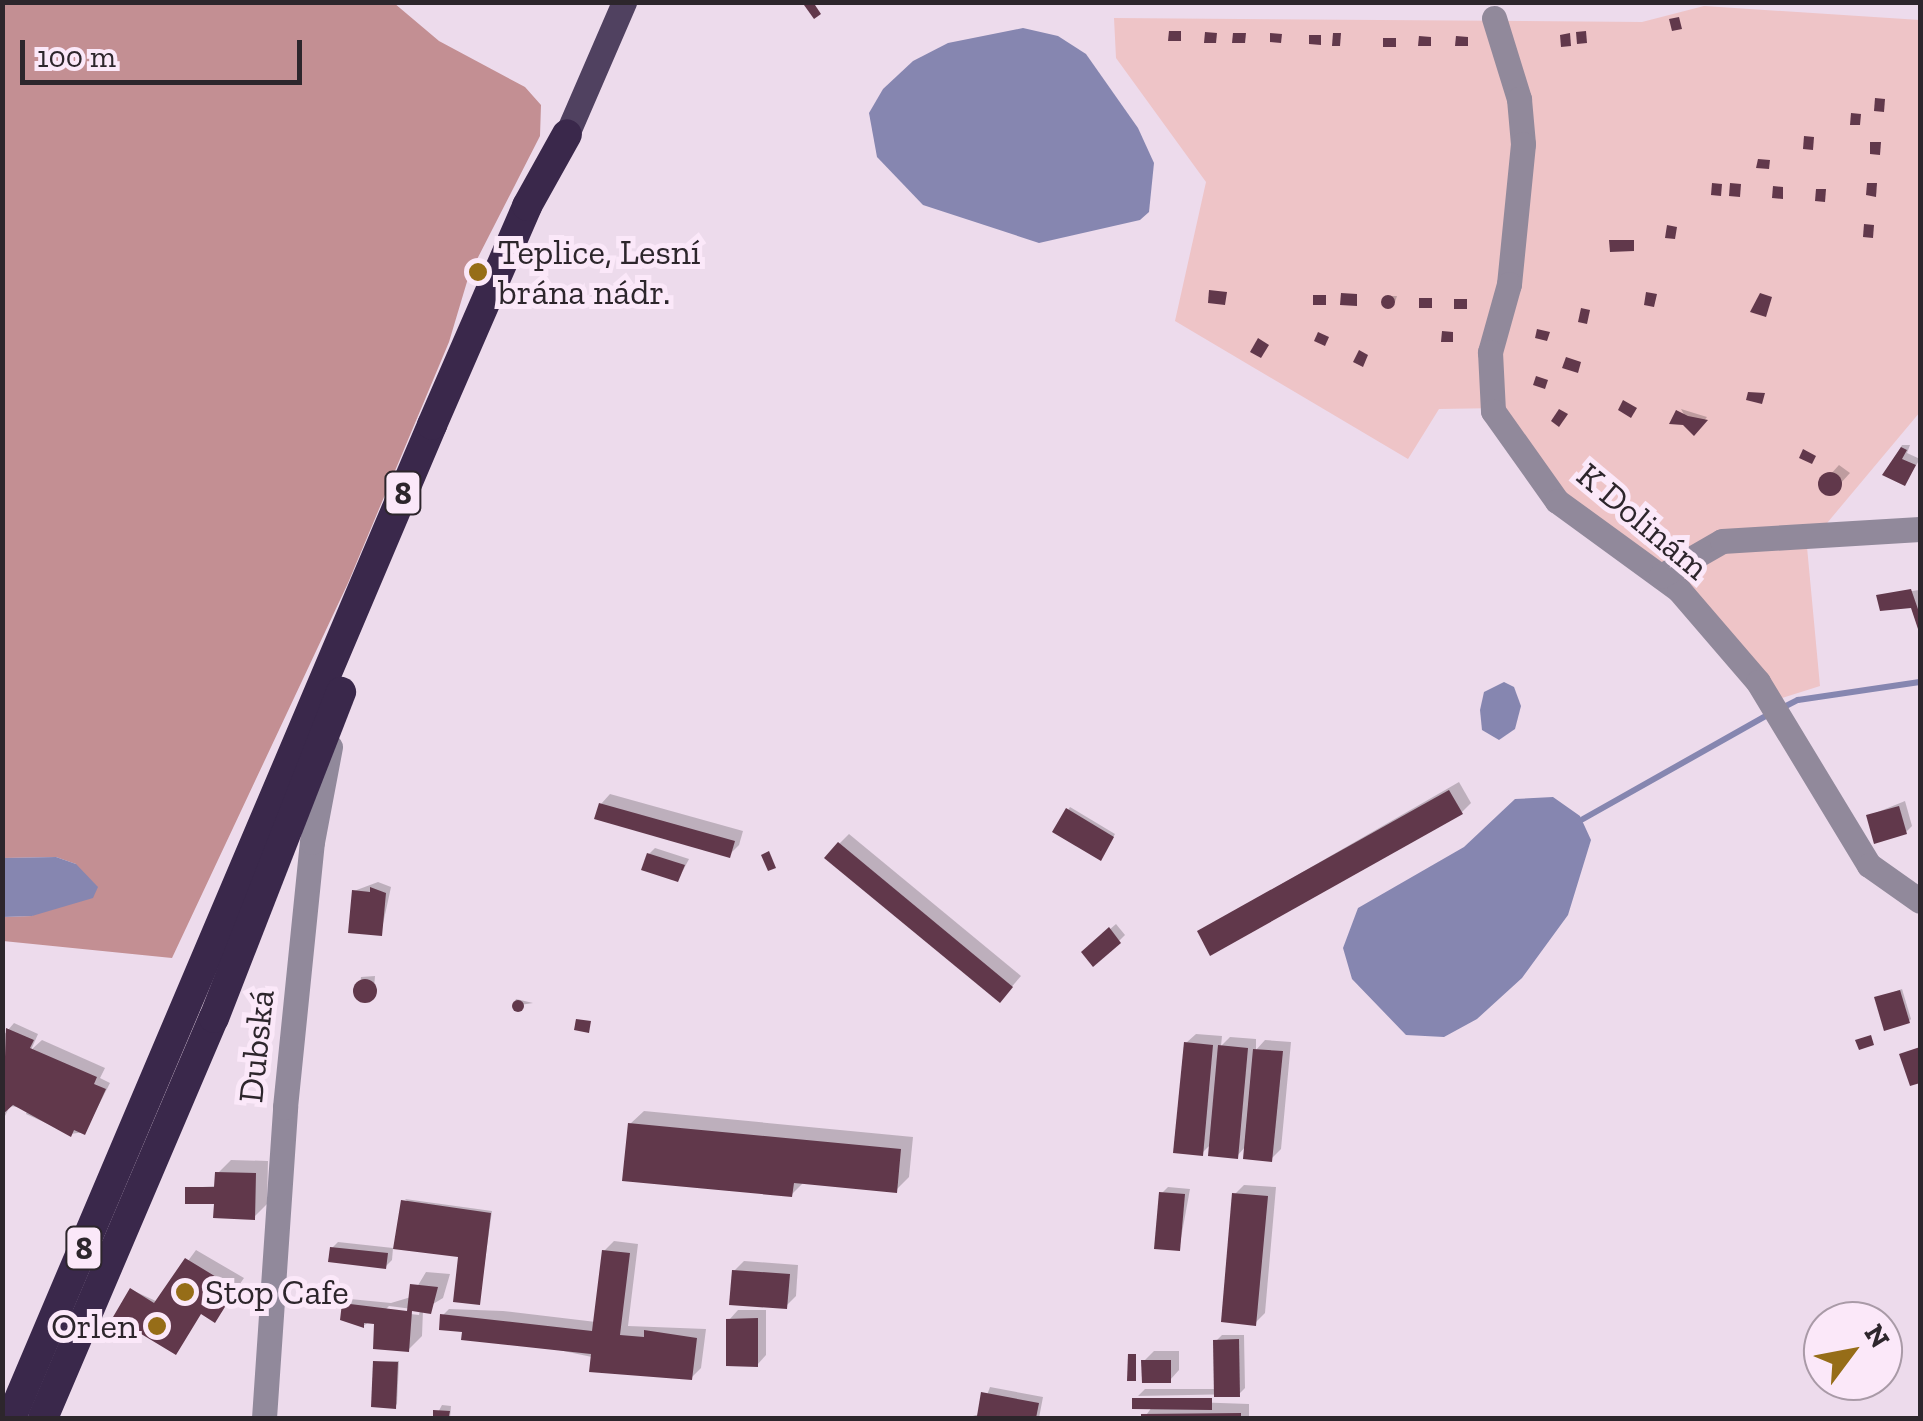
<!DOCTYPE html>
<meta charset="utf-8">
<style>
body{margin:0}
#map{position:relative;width:1923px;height:1421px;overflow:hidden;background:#eddbec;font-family:"Zilla Slab",serif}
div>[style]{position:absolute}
.green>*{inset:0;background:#eec4c7}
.forest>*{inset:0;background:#c38f93}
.water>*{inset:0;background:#8686b0}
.shadow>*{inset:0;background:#0003}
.stream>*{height:6px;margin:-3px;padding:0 3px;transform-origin:3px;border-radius:3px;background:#8686b0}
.building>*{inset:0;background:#61384b}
.round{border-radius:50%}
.minor>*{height:25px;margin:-12.5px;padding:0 12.5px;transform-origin:12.5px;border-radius:12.5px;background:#91899b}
.major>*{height:25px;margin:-12.5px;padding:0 12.5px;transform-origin:12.5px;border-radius:12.5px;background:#504160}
.highway>*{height:30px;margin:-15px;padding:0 15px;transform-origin:15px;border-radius:15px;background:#3a284b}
.dots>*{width:28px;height:28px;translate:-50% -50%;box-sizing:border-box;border:5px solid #fbe8f9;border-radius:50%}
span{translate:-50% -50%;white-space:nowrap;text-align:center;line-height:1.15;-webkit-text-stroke:10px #fbe8f9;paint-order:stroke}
.shield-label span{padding:2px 8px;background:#fbe8f9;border:2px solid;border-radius:8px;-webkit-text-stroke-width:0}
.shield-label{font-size:32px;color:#2d262c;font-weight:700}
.poi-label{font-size:35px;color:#2d262c}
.left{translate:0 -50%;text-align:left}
.right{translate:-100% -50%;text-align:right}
.street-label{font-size:35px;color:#2d262c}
.frame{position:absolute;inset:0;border:5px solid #2d262c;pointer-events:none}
.north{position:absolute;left:1803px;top:1301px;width:100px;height:100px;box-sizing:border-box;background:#fbe8f9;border:2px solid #a99aa7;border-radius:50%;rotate:58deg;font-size:28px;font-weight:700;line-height:40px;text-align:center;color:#2d262c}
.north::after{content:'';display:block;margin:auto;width:35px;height:45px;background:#966d18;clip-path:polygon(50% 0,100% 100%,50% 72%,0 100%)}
.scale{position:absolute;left:20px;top:40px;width:282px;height:45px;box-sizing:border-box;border:5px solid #2d262c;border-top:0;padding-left:12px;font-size:30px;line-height:35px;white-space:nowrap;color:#2d262c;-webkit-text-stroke:8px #fbe8f9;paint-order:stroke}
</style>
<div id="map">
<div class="green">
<i style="clip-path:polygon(1704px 6px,1920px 20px,1920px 412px,1807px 547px,1820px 686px,1782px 698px,1564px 495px,1500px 408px,1439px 409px,1408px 459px,1175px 321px,1206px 182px,1116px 58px,1114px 18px,1642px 22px)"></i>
</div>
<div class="forest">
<i style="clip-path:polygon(3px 3px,394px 3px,439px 41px,525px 87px,541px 105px,540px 136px,469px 275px,449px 342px,348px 583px,172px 958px,3px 941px,3px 917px,32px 916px,76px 864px,56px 857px,3px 858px)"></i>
</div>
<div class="water">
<i style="clip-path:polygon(1023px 28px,1058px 36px,1086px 54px,1138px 128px,1154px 163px,1149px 212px,1140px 220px,1039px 243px,923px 205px,877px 157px,869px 113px,883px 89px,913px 61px,948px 43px)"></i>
<i style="clip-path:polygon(1504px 682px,1514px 687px,1521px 706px,1515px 729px,1499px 740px,1482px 730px,1480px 710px,1484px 692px)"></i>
<i style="clip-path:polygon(1553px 797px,1580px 816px,1591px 840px,1568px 915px,1522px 978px,1477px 1019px,1444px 1037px,1406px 1035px,1352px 979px,1343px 948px,1358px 908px,1464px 847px,1515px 799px)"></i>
<i style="clip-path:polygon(56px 857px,76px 864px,98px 887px,93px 898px,32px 916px,3px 917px,3px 858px)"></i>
</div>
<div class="shadow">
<i style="clip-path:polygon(1386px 296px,1397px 296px,1395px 302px,1383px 304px)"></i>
<i style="clip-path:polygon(1681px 409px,1707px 417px,1694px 433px)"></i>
<i style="clip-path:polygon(1902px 445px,1910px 445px,1907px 453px,1920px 459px,1905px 483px,1886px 473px)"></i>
<i style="clip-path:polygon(1839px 465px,1850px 473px,1829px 496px,1819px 487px)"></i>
<i style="clip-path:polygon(1919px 590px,1920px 627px,1913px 606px,1879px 596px)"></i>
<i style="clip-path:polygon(1459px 782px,1471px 803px,1462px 812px,1200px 931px)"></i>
<i style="clip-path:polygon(610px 794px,743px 831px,739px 845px,729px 855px,601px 804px)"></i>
<i style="clip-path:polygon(1905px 801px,1912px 826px,1906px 832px,1868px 816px)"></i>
<i style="clip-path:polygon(1070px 807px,1115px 834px,1103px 856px,1068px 810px)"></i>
<i style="clip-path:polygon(849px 834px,1021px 976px,1009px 990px,839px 844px)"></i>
<i style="clip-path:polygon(655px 848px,689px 859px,678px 880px,649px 854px)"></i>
<i style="clip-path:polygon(378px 882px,391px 887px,381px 933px,354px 891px)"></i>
<i style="clip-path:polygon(1116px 924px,1125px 935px,1119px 941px,1084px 952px)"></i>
<i style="clip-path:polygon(375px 976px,373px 1000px,358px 1001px,361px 977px)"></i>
<i style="clip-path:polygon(1902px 989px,1911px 1019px,1909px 1021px,1877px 998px)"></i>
<i style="clip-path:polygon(516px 999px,533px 1003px,514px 1006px)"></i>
<i style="clip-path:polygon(14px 1023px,38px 1034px,31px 1050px,42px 1040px,105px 1068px,100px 1078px,110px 1083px,85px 1132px,70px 1134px,26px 1114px,28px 1109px,10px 1106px,2px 1122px,2px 1037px)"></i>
<i style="clip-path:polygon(1196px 1034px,1222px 1036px,1221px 1046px,1230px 1037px,1256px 1039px,1256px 1050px,1265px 1040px,1291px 1042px,1281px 1149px,1271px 1159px,1246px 1146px,1237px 1156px,1212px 1143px,1202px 1153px,1186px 1043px)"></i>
<i style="clip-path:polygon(644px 1111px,913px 1137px,909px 1177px,896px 1190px,804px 1182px,791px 1195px,630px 1124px)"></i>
<i style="clip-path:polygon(231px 1160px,268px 1161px,267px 1204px,254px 1217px,188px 1188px,217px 1186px,218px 1173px)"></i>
<i style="clip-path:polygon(1244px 1185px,1276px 1187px,1265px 1313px,1255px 1323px,1235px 1194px)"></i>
<i style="clip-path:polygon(1168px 1187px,1190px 1189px,1179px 1249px,1162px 1193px)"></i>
<i style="clip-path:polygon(405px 1199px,492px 1211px,479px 1303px,461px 1255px)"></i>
<i style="clip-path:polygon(614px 1241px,638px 1244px,628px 1326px,706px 1329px,701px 1368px,691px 1378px,465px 1330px,443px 1315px,449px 1309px,503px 1311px,596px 1322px,604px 1251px)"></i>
<i style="clip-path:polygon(338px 1242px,393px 1248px,392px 1260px,386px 1266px,332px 1248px)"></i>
<i style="clip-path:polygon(196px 1250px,244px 1278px,215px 1320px,201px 1312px,178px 1350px,132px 1290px,158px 1302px)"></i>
<i style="clip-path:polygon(744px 1261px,798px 1265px,796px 1296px,786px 1306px,734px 1271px)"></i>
<i style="clip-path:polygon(evenodd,426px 1272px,450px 1274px,443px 1298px,423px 1310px,422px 1336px,408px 1350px,377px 1317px,363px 1326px,344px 1305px,350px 1299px,391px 1303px,411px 1297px,426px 1272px,389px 1306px,420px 1310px,419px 1315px,384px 1311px,389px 1306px)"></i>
<i style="clip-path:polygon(738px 1310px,766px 1310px,766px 1355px,757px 1365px,729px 1320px)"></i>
<i style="clip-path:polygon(1222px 1335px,1244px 1335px,1245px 1388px,1239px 1394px,1138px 1396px,1145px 1389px,1216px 1389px,1216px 1341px)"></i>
<i style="clip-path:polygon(1154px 1351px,1179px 1351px,1179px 1370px,1170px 1380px,1144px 1361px)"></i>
<i style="clip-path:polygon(399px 1361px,397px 1404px,395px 1406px,375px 1362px)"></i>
<i style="clip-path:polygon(990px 1387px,1043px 1397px,1039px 1418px,966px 1418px,980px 1414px)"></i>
<i style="clip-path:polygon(1135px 1400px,1249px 1404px,1249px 1418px,1144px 1418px,1152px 1407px)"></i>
<i style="clip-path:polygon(442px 1405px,451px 1406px,450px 1418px,435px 1418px)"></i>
</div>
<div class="stream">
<i style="left:1780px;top:709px;width:20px;rotate:-27deg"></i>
<i style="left:1798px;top:700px;width:123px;rotate:-8.4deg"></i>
<i style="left:1583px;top:819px;width:214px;rotate:-29.4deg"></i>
</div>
<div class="building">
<i style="clip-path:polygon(813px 2px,821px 14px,814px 19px,804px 5px)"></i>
<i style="clip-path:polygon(1679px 17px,1682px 29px,1672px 31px,1669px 19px)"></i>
<i style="clip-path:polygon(1169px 31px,1181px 31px,1181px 41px,1168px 41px)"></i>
<i style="clip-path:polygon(1586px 31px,1587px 43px,1577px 44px,1576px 32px)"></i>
<i style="clip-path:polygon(1205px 32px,1217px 33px,1216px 43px,1204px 43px)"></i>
<i style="clip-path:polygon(1233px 33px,1246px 33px,1245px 43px,1232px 43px)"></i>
<i style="clip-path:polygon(1270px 33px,1282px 34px,1281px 43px,1270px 42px)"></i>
<i style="clip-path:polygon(1333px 33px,1341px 33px,1340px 46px,1332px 46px)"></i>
<i style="clip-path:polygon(1570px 33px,1571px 46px,1561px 47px,1560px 35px)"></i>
<i style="clip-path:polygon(1309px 35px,1321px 35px,1321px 45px,1309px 44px)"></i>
<i style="clip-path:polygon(1419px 36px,1431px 37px,1431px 46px,1418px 46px)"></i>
<i style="clip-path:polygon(1456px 36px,1468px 37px,1468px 46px,1455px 46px)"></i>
<i style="clip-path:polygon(1383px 38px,1396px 38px,1396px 47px,1383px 47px)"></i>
<i style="clip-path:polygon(1875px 98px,1885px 99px,1884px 112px,1874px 111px)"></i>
<i style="clip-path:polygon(1851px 113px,1861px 114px,1860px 125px,1850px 125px)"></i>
<i style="clip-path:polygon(1804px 136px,1814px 137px,1813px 150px,1803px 149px)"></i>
<i style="clip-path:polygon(1870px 142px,1881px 142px,1880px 155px,1870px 154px)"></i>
<i style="clip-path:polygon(1758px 159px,1770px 160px,1769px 169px,1756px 168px)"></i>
<i style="clip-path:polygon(1712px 183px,1722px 184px,1721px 196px,1711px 195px)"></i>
<i style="clip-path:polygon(1730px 183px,1741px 184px,1740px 197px,1729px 196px)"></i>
<i style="clip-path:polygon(1867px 183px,1877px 183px,1876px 197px,1866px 195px)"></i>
<i style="clip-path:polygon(1773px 186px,1783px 187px,1783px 199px,1772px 198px)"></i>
<i style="clip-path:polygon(1816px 189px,1826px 189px,1825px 202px,1815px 201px)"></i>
<i style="clip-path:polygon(1864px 224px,1874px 225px,1873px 238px,1863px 237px)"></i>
<i style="clip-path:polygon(1667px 225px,1677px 227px,1675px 239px,1665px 238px)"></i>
<i style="clip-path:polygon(1609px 240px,1634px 240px,1634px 251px,1610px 252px)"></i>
<i style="clip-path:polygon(1209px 290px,1227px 292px,1225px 305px,1208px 303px)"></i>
<i style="clip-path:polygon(1646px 292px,1657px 294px,1654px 307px,1644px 305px)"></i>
<i style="clip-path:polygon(1341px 293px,1357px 294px,1357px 306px,1340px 305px)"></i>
<i style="clip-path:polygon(1760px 293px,1772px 297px,1766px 317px,1750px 312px)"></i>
<i style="clip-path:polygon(1313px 295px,1326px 295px,1326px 305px,1313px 305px)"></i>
<i class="round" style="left:1381px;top:295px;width:14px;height:14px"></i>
<i style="clip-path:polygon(1419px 298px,1432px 298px,1432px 308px,1419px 308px)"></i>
<i style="clip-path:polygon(1454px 299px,1467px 299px,1467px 309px,1454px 309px)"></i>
<i style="clip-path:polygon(1581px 308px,1590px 310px,1587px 324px,1578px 322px)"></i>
<i style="clip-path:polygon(1537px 329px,1550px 332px,1547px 341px,1535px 338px)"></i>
<i style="clip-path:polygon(1442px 331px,1453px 332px,1453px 342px,1441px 342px)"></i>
<i style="clip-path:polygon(1318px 332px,1329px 337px,1325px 346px,1314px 341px)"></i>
<i style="clip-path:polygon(1258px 338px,1269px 345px,1261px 358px,1250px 352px)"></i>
<i style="clip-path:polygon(1359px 350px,1368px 355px,1363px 367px,1353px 362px)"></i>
<i style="clip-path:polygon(1566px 357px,1581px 362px,1578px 373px,1562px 368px)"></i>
<i style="clip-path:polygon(1536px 376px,1548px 380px,1545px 389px,1533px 385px)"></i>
<i style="clip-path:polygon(1748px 392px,1765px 393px,1762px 404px,1746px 400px)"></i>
<i style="clip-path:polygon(1623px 400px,1637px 408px,1631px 418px,1618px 410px)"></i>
<i style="clip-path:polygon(1559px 409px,1568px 414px,1559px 427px,1551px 421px)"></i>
<i style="clip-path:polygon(1676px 410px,1688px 416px,1708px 420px,1694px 436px,1683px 425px,1669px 424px)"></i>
<i style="clip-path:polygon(1901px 447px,1907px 450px,1902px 459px,1916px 465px,1905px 486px,1882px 475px)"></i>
<i style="clip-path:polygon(1803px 449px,1816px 456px,1812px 464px,1799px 458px)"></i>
<i class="round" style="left:1818px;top:472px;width:24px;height:24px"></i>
<i style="clip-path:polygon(1911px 589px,1920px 615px,1920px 635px,1911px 608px,1880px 611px,1876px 595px)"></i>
<i style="clip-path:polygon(1449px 790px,1463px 814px,1210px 956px,1197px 931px)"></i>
<i style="clip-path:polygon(599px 803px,735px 841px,730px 858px,594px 819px)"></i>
<i style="clip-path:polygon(1899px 806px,1907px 834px,1874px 844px,1866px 815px)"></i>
<i style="clip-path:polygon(1066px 808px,1114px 837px,1101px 861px,1052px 832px)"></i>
<i style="clip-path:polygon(838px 842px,1013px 987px,1000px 1003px,824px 858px)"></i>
<i style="clip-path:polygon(769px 851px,776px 868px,768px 871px,761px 855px)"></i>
<i style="clip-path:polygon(647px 853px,685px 865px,678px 882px,641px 870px)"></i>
<i style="clip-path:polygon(370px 887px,386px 893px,382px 936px,348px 933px,352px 890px,370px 892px)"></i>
<i style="clip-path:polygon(1109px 927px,1121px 943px,1093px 967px,1081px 952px)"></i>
<i class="round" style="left:353px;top:979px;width:24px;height:24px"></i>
<i style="clip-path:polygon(1900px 990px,1910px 1023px,1884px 1031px,1874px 997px)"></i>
<i class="round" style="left:512px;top:1000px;width:12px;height:12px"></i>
<i style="clip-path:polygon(576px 1019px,591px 1021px,589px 1033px,574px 1030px)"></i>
<i style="clip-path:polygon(6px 1028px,34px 1040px,30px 1048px,97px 1077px,94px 1084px,106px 1089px,85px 1135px,74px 1130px,71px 1137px,13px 1105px,3px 1114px)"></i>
<i style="clip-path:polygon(1871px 1035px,1874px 1045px,1859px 1050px,1855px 1040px)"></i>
<i style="clip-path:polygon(1184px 1042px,1213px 1045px,1203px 1156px,1173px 1153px)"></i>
<i style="clip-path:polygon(1218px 1045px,1248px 1048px,1238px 1159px,1208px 1156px)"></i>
<i style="clip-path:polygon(1920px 1047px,1920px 1083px,1910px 1086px,1899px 1054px)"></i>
<i style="clip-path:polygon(1253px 1049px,1283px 1051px,1272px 1162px,1243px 1159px)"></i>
<i style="clip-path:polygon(628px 1123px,901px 1149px,897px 1193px,794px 1183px,792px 1197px,622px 1181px)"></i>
<i style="clip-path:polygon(215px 1172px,256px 1173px,255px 1220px,213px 1218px,214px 1204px,185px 1204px,185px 1187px,214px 1187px)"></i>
<i style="clip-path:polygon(1159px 1192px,1185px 1194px,1180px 1251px,1154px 1249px)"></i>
<i style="clip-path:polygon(1232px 1193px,1268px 1196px,1256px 1326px,1221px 1322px)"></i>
<i style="clip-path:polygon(401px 1200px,491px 1213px,480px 1305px,453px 1302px,458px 1257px,393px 1249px)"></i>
<i style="clip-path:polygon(330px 1247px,388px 1253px,386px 1269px,328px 1262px)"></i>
<i style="clip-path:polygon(602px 1250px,630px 1253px,620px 1335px,644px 1337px,644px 1330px,697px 1338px,692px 1380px,589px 1372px,591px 1354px,461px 1340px,462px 1332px,439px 1330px,440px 1314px,592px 1331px)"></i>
<i style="clip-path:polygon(185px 1258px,236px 1289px,215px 1323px,201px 1314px,176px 1355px,113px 1317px,130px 1288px,154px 1303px)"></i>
<i style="clip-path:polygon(732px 1270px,790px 1274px,787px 1309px,729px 1305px)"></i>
<i style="clip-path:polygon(410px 1284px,438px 1287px,431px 1314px,412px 1311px,409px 1352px,373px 1349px,374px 1324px,364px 1323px,364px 1328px,340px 1320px,342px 1303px,407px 1311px)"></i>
<i style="clip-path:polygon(758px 1318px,758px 1367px,726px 1366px,726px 1319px)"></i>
<i style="clip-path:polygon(1239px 1339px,1240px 1397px,1214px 1397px,1213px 1340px)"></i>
<i style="clip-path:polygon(1128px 1354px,1136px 1354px,1136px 1381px,1127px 1381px)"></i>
<i style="clip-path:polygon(1141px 1360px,1171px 1360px,1171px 1383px,1142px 1383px)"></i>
<i style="clip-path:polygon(373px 1361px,398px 1362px,396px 1409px,371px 1407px)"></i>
<i style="clip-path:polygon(981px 1392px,1039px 1403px,1036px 1418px,977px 1416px)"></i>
<i style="clip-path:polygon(1132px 1398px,1212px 1398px,1212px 1410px,1132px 1409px)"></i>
<i style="clip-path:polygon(433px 1410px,450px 1411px,449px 1416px,433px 1418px)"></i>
<i style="clip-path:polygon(1241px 1413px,1241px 1418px,1141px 1418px,1141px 1414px)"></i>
</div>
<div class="minor">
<i style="left:1494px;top:18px;width:85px;rotate:72.8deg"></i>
<i style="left:1519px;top:99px;width:45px;rotate:84.9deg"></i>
<i style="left:1523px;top:144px;width:141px;rotate:95.7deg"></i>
<i style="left:1509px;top:284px;width:71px;rotate:105.6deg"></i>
<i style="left:1490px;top:352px;width:59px;rotate:87.1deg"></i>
<i style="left:1493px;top:411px;width:110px;rotate:54.6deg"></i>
<i style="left:1557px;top:501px;width:151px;rotate:36.1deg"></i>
<i style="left:1679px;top:590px;width:121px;rotate:49.3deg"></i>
<i style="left:1758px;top:682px;width:214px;rotate:58.8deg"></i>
<i style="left:1869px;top:865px;width:62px;rotate:35.2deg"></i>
<i style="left:1661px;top:576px;width:70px;rotate:-29.8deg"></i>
<i style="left:1722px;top:541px;width:198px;rotate:-3.5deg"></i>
<i style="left:264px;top:1418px;width:312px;rotate:-86.1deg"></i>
<i style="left:285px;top:1107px;width:266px;rotate:-84.2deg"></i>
<i style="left:312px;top:842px;width:97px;rotate:-79.3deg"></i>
</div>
<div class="major">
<i style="left:567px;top:134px;width:144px;rotate:-66.6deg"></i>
</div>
<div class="highway">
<i style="left:11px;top:1418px;width:1079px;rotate:-67.02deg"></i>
<i style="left:432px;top:425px;width:239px;rotate:-66.5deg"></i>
<i style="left:527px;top:206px;width:82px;rotate:-60.9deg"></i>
<i style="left:43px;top:1418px;width:435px;rotate:-66.9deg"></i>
<i style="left:214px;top:1018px;width:350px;rotate:-68.7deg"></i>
</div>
<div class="dots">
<i style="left:478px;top:272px;background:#966d18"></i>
<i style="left:185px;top:1292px;background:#966d18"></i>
<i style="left:157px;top:1326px;background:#966d18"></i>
</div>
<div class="shield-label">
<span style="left:403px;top:493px">8</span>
<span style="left:84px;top:1248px">8</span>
</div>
<div class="poi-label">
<span class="left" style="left:498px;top:272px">Teplice, Lesní<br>brána nádr.</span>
<span class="left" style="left:205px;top:1292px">Stop Cafe</span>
<span class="right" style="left:137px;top:1326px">Orlen</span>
</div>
<div class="street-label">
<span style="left:1643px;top:521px;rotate:40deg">K Dolinám</span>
<span style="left:256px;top:1046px;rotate:-84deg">Dubská</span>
</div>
<div class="frame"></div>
<div class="north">N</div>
<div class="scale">100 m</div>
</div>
